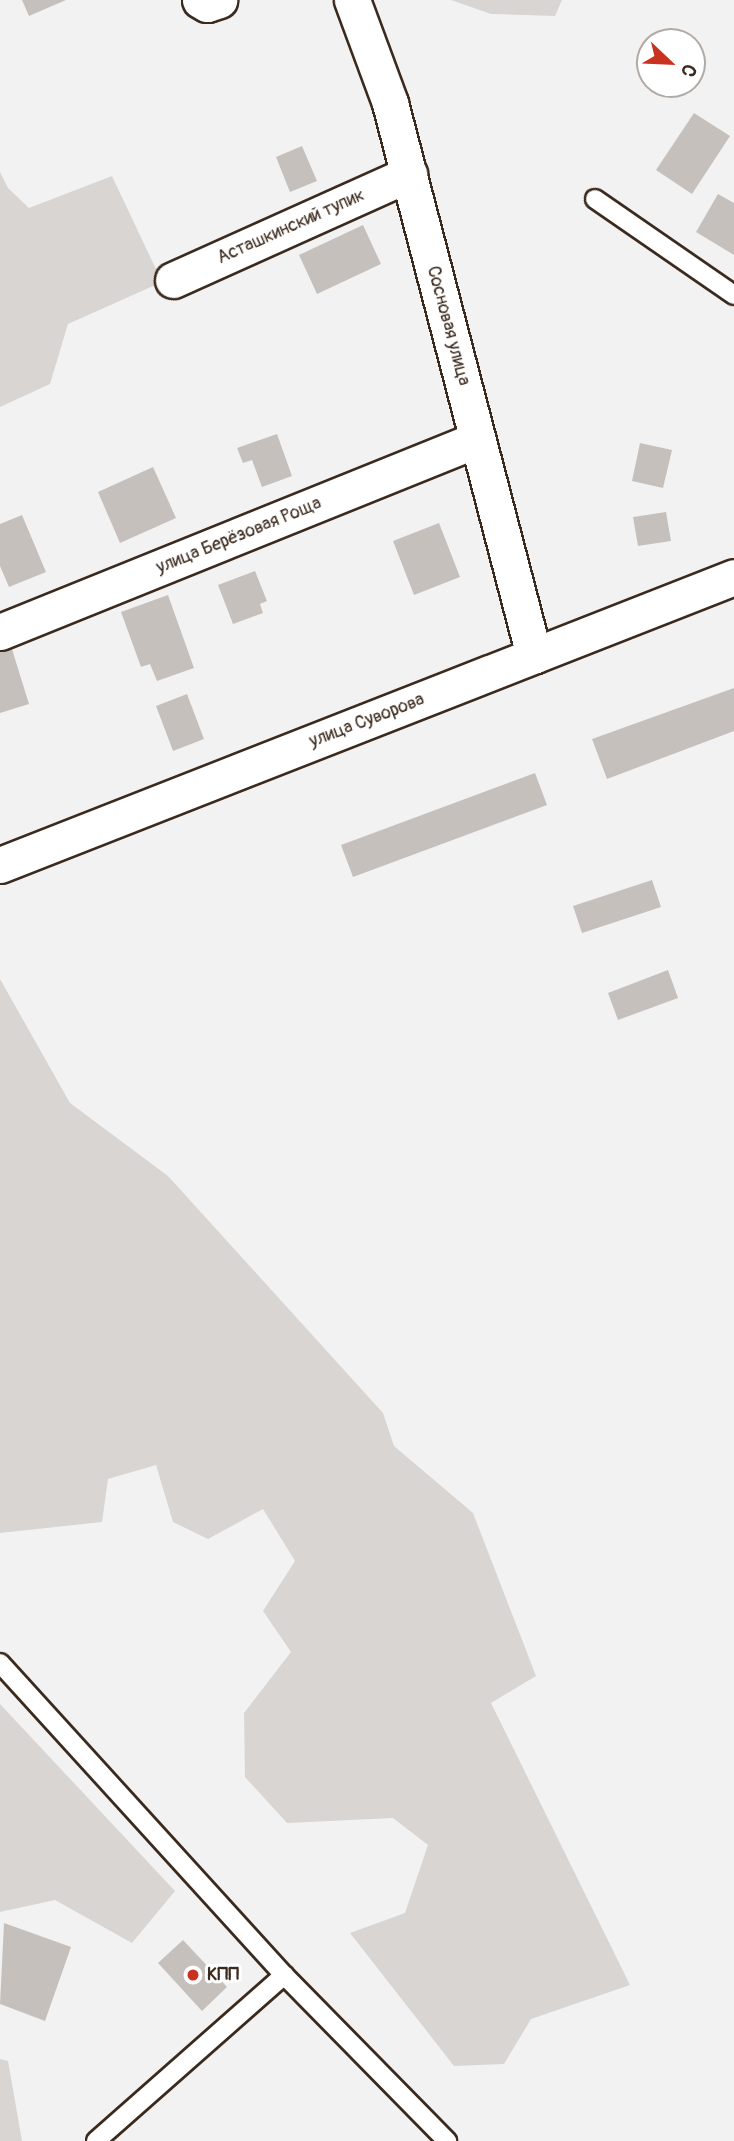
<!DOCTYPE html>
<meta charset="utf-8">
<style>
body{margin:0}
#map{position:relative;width:734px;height:2141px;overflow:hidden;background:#f3f2f2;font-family:Pangolin,sans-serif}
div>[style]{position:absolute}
.green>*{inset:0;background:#d8d5d2}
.building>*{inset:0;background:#c6c0bd}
.roads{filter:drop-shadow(2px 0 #3b2a1e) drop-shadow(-2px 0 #3b2a1e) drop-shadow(0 2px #3b2a1e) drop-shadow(0 -2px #3b2a1e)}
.service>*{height:18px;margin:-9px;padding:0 9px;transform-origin:9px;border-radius:9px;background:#fff}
.minor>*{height:35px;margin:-17.5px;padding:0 17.5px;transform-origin:17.5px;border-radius:17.5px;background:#fff}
.dots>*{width:19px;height:19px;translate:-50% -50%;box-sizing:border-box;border:4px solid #fff;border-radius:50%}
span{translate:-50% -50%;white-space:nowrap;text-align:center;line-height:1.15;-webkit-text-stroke:6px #fff;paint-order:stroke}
.street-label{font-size:18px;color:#3b2a1e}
.poi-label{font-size:18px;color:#3b2a1e;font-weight:700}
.left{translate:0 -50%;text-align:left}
.north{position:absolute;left:636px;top:28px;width:70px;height:70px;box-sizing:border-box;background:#fff;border:2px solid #b1aaa5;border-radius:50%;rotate:113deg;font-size:19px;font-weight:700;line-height:28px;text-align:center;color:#3b2a1e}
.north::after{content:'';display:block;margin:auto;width:24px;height:32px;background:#c8321e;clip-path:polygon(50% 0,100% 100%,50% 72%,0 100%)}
</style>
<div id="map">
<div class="green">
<i style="clip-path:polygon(451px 0,562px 0,555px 16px,491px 14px)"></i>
<i style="clip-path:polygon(0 172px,8px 188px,29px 208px,112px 176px,162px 282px,68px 324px,50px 384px,0 407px)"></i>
<i style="clip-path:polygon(0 979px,70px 1103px,168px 1176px,383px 1413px,394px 1446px,473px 1513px,536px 1676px,491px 1703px,630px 1985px,531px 2019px,504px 2064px,454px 2066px,350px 1933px,405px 1913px,428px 1845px,393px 1818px,287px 1823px,245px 1777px,244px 1713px,291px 1652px,263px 1611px,295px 1561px,263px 1509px,208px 1539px,173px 1522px,156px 1465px,108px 1479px,102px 1522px,0 1533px)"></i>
<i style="clip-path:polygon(0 1704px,175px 1891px,132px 1943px,55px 1900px,0 1912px)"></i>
<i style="clip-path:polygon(0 2059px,8px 2061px,22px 2141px,0 2141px)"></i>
</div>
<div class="building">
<i style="clip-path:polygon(22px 0,66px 0,29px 16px)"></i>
<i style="clip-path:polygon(694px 113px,730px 136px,692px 194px,656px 170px)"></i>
<i style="clip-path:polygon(302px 146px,317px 181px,290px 192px,276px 157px)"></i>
<i style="clip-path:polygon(718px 194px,734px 203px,734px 255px,696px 232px)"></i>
<i style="clip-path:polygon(363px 225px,381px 264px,317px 294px,299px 255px)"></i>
<i style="clip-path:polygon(277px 434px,292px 476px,262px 487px,252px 460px,243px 463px,237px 448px)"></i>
<i style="clip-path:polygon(640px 443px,672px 450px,663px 488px,632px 481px)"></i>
<i style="clip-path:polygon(153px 467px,176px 518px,120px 543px,98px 492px)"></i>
<i style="clip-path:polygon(666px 512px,671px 541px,638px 546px,633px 517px)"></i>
<i style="clip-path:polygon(22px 515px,46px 572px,9px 587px,0 566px,0 524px)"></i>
<i style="clip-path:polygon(439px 523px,460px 577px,414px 595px,393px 541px)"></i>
<i style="clip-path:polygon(255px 571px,267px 601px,260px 604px,263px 613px,233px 624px,218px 585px)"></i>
<i style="clip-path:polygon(168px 595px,194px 668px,157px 681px,150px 664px,141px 667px,121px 612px)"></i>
<i style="clip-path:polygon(11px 646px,29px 704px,0 713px,0 650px)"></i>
<i style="clip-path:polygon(734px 688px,734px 731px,607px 779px,592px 739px)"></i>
<i style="clip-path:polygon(187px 694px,204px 739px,173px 751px,156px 706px)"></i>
<i style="clip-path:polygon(535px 773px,547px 805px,353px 877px,341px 845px)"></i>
<i style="clip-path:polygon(652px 880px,661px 907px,582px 933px,573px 906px)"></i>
<i style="clip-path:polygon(668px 970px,678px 998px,618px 1020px,608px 993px)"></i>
<i style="clip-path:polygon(4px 1923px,71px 1947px,45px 2021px,0 2004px)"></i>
<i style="clip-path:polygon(183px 1940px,227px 1987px,202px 2011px,158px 1963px)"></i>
</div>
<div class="roads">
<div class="service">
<i style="left:595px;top:199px;width:169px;rotate:34.6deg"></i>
<i style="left:0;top:1663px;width:422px;rotate:47.7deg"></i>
<i style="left:284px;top:1975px;width:233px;rotate:45.5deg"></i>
<i style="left:96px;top:2141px;width:251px;rotate:-41.4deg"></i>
</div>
<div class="minor">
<i style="left:200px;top:0;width:8px;rotate:30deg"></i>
<i style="left:207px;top:4px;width:13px;rotate:-18deg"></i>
<i style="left:352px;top:0;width:110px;rotate:69.7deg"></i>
<i style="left:390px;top:103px;width:571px;rotate:75.4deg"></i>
<i style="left:173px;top:280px;width:259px;rotate:-24.2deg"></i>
<i style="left:0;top:632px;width:515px;rotate:-21.99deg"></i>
<i style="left:0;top:865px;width:788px;rotate:-21.42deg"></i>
</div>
</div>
<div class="dots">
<i style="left:193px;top:1975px;background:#c8321e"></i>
</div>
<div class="street-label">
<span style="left:291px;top:227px;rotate:-24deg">Асташкинский тупик</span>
<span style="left:448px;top:326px;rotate:75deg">Сосновая улица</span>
<span style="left:239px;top:536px;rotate:-22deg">улица Берёзовая Роща</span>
<span style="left:367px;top:721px;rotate:-21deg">улица Суворова</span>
</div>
<div class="poi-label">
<span class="left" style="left:207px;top:1975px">КПП</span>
</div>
<div class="north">С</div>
</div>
